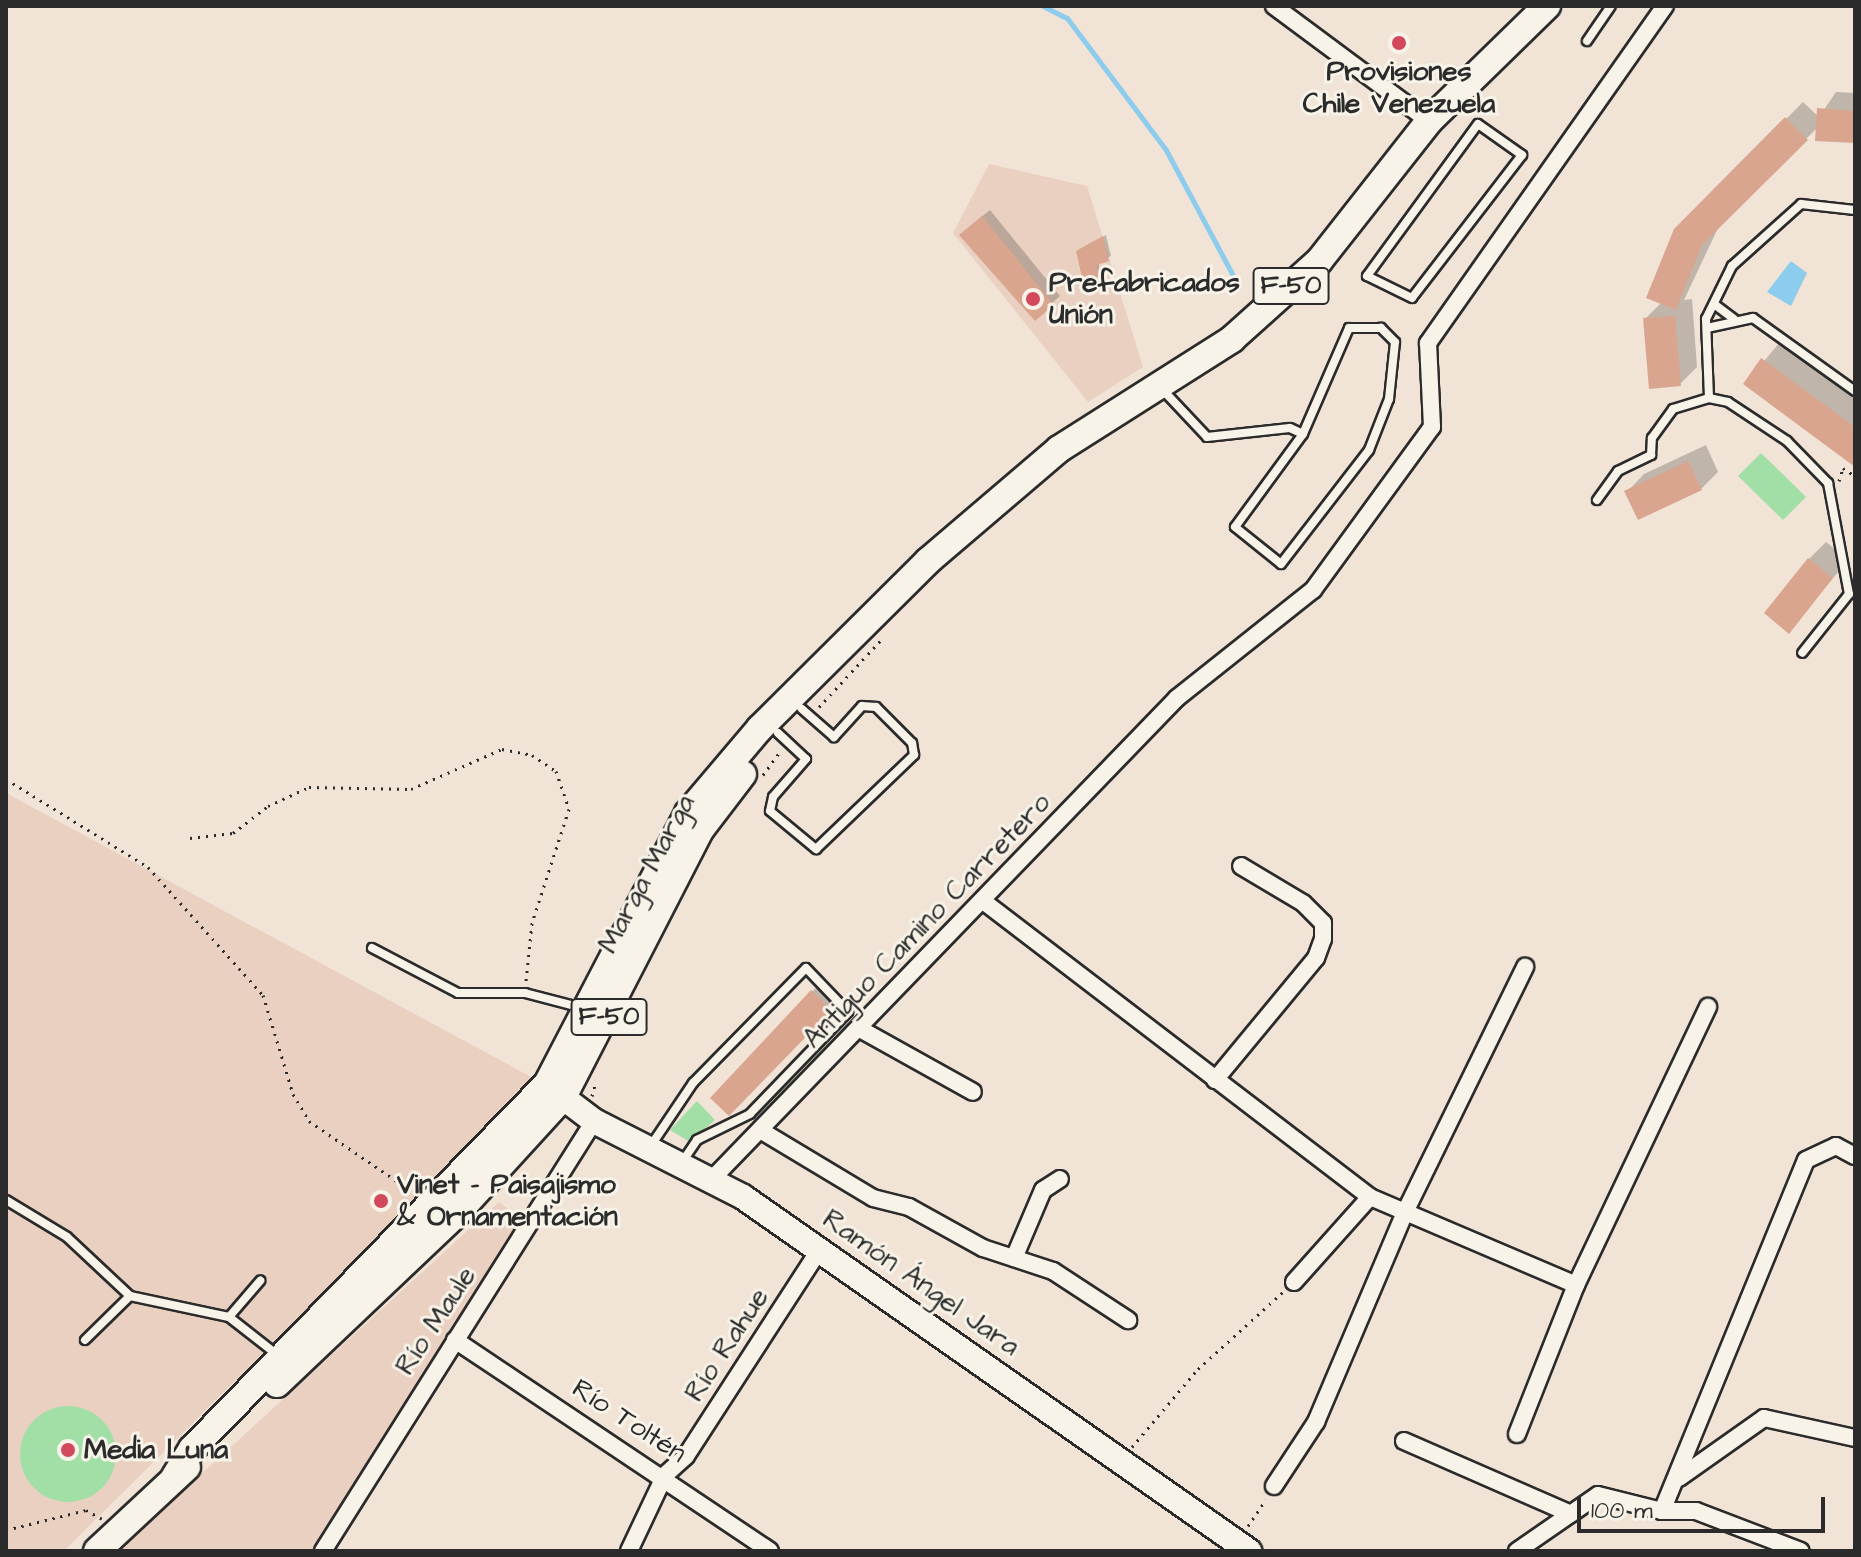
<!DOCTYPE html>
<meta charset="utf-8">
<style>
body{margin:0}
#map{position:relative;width:1861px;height:1557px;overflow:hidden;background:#f1e3d6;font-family:"Architects Daughter",sans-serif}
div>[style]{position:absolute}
.built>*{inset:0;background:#ead0c1}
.green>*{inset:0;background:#a1dfa7}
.round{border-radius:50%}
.water>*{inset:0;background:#8ccced}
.shadow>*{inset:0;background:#0003}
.stream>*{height:5px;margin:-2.5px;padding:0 2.5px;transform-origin:2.5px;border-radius:2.5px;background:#8ccced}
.building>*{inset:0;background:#daa58f}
.path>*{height:3px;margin-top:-1.5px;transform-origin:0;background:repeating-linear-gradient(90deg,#2b2b2b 0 2px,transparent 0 8px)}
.roads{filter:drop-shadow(2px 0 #2b2b2b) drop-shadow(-2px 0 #2b2b2b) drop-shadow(0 2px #2b2b2b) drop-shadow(0 -2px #2b2b2b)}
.service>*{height:8px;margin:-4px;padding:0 4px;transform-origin:4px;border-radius:4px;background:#f7f3e8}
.minor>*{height:16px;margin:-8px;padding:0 8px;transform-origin:8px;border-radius:8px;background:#f7f3e8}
.secondary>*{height:24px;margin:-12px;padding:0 12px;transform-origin:12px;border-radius:12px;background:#f7f3e8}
.primary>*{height:26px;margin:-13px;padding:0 13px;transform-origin:13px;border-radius:13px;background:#f7f3e8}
.dots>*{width:22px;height:22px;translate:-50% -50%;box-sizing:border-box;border:4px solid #f7f3e8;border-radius:50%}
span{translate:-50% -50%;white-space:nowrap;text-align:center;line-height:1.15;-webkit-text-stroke:6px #f7f3e8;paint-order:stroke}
.shield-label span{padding:2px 6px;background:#f7f3e8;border:2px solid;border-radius:6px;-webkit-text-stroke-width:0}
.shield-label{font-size:26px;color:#2b2b2b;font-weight:700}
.poi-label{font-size:28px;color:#2b2b2b;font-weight:700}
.left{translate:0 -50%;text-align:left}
.street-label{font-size:28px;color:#2b2b2b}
.frame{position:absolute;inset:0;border:8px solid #2b2b2b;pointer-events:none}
.scale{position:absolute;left:1577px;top:1497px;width:248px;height:36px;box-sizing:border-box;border:4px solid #2b2b2b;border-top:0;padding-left:10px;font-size:24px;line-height:28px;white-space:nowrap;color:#2b2b2b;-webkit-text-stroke:6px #f7f3e8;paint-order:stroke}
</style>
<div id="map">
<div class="built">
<i style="clip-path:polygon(989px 164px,1087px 186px,1143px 367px,1088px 402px,953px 233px)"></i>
<i style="clip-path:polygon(6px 793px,533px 1078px,393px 1238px,257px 1359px,64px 1551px,6px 1551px)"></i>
<i style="clip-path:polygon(499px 1202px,521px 1219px,313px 1551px,117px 1551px)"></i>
</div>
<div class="green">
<i style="clip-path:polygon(1761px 453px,1806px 497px,1783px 520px,1738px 476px)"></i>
<i style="clip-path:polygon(697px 1101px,715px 1120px,690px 1142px,670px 1130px)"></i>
<i class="round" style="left:20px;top:1406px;width:96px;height:96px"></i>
</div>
<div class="water">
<i style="clip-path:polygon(1791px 261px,1807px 273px,1791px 306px,1767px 292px)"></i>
</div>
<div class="shadow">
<i style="clip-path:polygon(1836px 92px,1855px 93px,1855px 141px,1818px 127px,1719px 226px,1684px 300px,1692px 299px,1697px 367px,1680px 384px,1645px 319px,1662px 302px,1676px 230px,1803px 102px,1819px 117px)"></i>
<i style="clip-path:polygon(990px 210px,1060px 296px,1035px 318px,969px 227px)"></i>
<i style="clip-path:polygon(1106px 235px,1111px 256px,1099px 262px,1099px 281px,1082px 248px)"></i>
<i style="clip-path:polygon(1780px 342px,1855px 397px,1855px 464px,1745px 384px)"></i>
<i style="clip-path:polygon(1706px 445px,1718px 472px,1701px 489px,1627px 492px,1644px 474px)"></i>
<i style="clip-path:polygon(1826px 542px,1848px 560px,1789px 631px,1809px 559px)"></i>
<i style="clip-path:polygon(823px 980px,842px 997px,729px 1114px,812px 992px)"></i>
</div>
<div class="stream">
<i style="left:1043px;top:6px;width:27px;rotate:27deg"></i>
<i style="left:1067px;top:18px;width:165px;rotate:53.1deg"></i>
<i style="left:1166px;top:150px;width:155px;rotate:61.9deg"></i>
</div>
<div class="building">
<i style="clip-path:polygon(1817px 108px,1855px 111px,1855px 143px,1815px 141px)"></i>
<i style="clip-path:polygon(1785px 117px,1808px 140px,1702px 245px,1676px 310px,1646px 298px,1674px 229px)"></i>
<i style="clip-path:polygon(982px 216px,1054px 305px,1035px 321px,959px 235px)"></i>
<i style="clip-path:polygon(1103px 236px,1109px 261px,1096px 265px,1100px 282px,1084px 286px,1076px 251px)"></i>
<i style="clip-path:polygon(1675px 316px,1681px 386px,1649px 389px,1643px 318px)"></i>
<i style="clip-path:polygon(1761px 358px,1855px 427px,1855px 467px,1743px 384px)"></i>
<i style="clip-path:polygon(1688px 461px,1702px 490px,1638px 520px,1624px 491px)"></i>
<i style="clip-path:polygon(1808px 558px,1833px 578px,1789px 634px,1764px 613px)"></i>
<i style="clip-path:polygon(811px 990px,832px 1010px,729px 1116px,710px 1098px)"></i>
</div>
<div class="path">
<i style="left:1839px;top:481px;width:14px;rotate:-73deg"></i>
<i style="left:1843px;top:468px;width:14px;rotate:34deg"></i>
<i style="left:819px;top:707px;width:93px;rotate:-47.2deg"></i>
<i style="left:763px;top:775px;width:29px;rotate:-54deg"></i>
<i style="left:6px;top:779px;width:167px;rotate:31.8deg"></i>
<i style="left:148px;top:867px;width:172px;rotate:48.1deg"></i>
<i style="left:263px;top:995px;width:103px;rotate:73.1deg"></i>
<i style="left:293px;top:1094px;width:31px;rotate:59deg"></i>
<i style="left:309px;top:1121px;width:127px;rotate:34.4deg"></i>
<i style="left:190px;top:838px;width:43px;rotate:-6.6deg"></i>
<i style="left:233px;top:833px;width:44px;rotate:-37.6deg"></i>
<i style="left:268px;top:806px;width:45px;rotate:-24.9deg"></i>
<i style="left:309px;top:787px;width:102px;rotate:1.1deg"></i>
<i style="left:411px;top:789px;width:99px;rotate:-23.7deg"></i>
<i style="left:502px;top:749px;width:31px;rotate:11deg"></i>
<i style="left:532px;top:755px;width:29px;rotate:34deg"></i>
<i style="left:556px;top:771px;width:40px;rotate:71.1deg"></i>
<i style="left:569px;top:809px;width:120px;rotate:108deg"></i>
<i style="left:532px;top:923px;width:58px;rotate:95.9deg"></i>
<i style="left:592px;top:1096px;width:16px;rotate:-75deg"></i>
<i style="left:1132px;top:1447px;width:102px;rotate:-49.8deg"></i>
<i style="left:1198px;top:1369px;width:115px;rotate:-42.2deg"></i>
<i style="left:1248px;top:1526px;width:32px;rotate:-56deg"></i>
<i style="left:6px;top:1530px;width:82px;rotate:-14deg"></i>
<i style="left:86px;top:1510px;width:18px;rotate:29deg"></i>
</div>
<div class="roads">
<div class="service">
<i style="left:1587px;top:41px;width:42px;rotate:-55.6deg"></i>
<i style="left:1478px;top:124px;width:54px;rotate:35.2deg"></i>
<i style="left:1522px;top:155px;width:180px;rotate:127.6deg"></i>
<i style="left:1412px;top:298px;width:50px;rotate:-153.9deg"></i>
<i style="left:1367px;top:276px;width:188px;rotate:-53.9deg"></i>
<i style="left:1714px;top:304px;width:25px;rotate:37deg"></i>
<i style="left:1707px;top:328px;width:47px;rotate:-12.3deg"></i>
<i style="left:1753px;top:318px;width:125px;rotate:35.6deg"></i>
<i style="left:1161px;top:388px;width:67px;rotate:46.8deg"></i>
<i style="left:1207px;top:437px;width:83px;rotate:-6.2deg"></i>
<i style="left:1290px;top:428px;width:14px;rotate:25deg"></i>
<i style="left:1303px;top:434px;width:115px;rotate:126.2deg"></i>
<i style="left:1235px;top:527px;width:59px;rotate:38.8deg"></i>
<i style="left:1281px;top:564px;width:144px;rotate:-52.3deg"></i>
<i style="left:1369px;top:450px;width:55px;rotate:-68.6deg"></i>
<i style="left:1389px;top:399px;width:57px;rotate:-84deg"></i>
<i style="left:1395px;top:342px;width:20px;rotate:-135deg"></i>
<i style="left:1381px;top:328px;width:32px;rotate:180deg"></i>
<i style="left:1349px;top:328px;width:116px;rotate:113.5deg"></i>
<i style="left:1709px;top:398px;width:79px;rotate:-92.2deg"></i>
<i style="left:1706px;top:319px;width:59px;rotate:-63.9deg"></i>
<i style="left:1732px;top:266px;width:93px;rotate:-41.9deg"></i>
<i style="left:1801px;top:204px;width:54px;rotate:6.3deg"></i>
<i style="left:1597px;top:500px;width:36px;rotate:-54deg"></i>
<i style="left:1618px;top:471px;width:37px;rotate:-26deg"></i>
<i style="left:1651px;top:455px;width:17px;rotate:-87deg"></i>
<i style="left:1652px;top:438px;width:36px;rotate:-54deg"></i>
<i style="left:1673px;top:409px;width:38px;rotate:-17deg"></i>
<i style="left:1709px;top:398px;width:19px;rotate:12deg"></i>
<i style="left:1728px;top:402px;width:71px;rotate:33.5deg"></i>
<i style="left:1787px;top:441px;width:59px;rotate:45.7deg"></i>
<i style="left:1828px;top:483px;width:113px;rotate:79.3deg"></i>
<i style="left:1849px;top:594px;width:75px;rotate:128.5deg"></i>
<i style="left:778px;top:733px;width:38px;rotate:43deg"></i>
<i style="left:806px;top:759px;width:50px;rotate:131deg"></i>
<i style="left:773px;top:797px;width:14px;rotate:102deg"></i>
<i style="left:770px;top:811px;width:60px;rotate:39.6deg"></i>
<i style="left:816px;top:849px;width:136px;rotate:-43.8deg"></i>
<i style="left:914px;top:755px;width:12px;rotate:-99deg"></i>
<i style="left:912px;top:743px;width:51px;rotate:-135deg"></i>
<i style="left:876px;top:707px;width:14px;rotate:-176deg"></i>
<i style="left:862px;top:706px;width:42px;rotate:132.1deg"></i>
<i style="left:834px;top:737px;width:43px;rotate:-138.8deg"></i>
<i style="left:372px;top:948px;width:97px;rotate:27.6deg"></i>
<i style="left:458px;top:993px;width:67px"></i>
<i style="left:525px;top:993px;width:59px;rotate:14.7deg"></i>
<i style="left:650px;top:1147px;width:77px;rotate:-56.1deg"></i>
<i style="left:693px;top:1083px;width:161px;rotate:-45.5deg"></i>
<i style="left:806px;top:968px;width:61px;rotate:46.3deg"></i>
<i style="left:848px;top:1012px;width:141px;rotate:133.9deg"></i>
<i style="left:750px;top:1114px;width:59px;rotate:153.9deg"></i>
<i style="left:697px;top:1140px;width:27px;rotate:124deg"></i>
<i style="left:6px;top:1200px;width:71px;rotate:31.2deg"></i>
<i style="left:67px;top:1237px;width:86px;rotate:43.1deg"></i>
<i style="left:130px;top:1296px;width:101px;rotate:12deg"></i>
<i style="left:229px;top:1317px;width:63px;rotate:38deg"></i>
<i style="left:229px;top:1317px;width:48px;rotate:-49.3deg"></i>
<i style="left:85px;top:1340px;width:63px;rotate:-44.4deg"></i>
</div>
<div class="minor">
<i style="left:1274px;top:6px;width:193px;rotate:36.6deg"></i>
<i style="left:983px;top:901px;width:487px;rotate:37.4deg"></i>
<i style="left:1370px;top:1197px;width:224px;rotate:23.1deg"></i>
<i style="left:860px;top:1029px;width:129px;rotate:29.1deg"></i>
<i style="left:1215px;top:1080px;width:158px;rotate:-50.4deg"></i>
<i style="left:1316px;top:958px;width:20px;rotate:-70deg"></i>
<i style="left:1323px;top:939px;width:16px;rotate:-90deg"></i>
<i style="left:1323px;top:923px;width:28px;rotate:-135deg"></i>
<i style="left:1303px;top:903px;width:72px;rotate:-149.2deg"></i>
<i style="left:760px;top:1130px;width:132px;rotate:31deg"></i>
<i style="left:873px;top:1198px;width:37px;rotate:14deg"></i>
<i style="left:909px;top:1207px;width:85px;rotate:29deg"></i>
<i style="left:983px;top:1248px;width:74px;rotate:18.2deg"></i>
<i style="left:1053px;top:1271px;width:90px;rotate:33.2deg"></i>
<i style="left:713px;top:1178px;width:668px;rotate:-45.97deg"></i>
<i style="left:1177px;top:698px;width:174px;rotate:-38.5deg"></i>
<i style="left:1313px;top:590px;width:202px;rotate:-53.9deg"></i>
<i style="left:1432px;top:427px;width:84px;rotate:-92.7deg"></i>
<i style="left:1428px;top:343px;width:412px;rotate:-54.9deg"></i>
<i style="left:1014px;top:1258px;width:74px;rotate:-66.9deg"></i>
<i style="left:1043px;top:1190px;width:20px;rotate:-33deg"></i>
<i style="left:1294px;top:1282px;width:114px;rotate:-48.2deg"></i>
<i style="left:455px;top:1340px;width:379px;rotate:33.8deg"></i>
<i style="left:1517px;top:1434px;width:160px;rotate:-68.4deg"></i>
<i style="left:1576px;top:1285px;width:308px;rotate:-64.6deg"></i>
<i style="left:1404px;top:1441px;width:182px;rotate:23.6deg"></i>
<i style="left:1679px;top:1478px;width:104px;rotate:-35.2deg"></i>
<i style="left:1764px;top:1418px;width:93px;rotate:12.4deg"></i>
<i style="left:1274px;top:1486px;width:77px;rotate:-56.7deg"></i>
<i style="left:1316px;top:1422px;width:230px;rotate:-67deg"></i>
<i style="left:1406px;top:1210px;width:271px;rotate:-63.9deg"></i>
<i style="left:1662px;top:1511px;width:34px"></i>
<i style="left:1696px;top:1511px;width:112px;rotate:20.9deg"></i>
<i style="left:323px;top:1551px;width:508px;rotate:-57.78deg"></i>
<i style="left:629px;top:1551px;width:84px;rotate:-64.7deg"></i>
<i style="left:665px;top:1475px;width:28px;rotate:-42deg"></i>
<i style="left:686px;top:1456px;width:247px;rotate:-57.1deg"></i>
<i style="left:1517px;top:1551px;width:98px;rotate:-34.7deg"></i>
<i style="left:1598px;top:1495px;width:66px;rotate:14deg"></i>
<i style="left:1662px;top:1511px;width:379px;rotate:-67.7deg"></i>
<i style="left:1806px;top:1160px;width:33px;rotate:-25deg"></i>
<i style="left:1836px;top:1146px;width:21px;rotate:28deg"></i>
</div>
<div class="secondary">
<i style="left:548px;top:1086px;width:58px;rotate:37.3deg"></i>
<i style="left:594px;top:1121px;width:167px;rotate:27deg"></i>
<i style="left:743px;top:1197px;width:618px;rotate:34.98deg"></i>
</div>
<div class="primary">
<i style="left:277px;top:1384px;width:251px;rotate:-43.5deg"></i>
<i style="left:459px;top:1211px;width:154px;rotate:-47.6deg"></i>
<i style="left:563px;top:1097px;width:301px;rotate:-62.8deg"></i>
<i style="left:701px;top:829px;width:69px;rotate:-52.6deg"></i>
<i style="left:175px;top:1476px;width:32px;rotate:-58deg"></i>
<i style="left:192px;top:1449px;width:509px;rotate:-45.8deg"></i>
<i style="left:547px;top:1084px;width:305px;rotate:-62.5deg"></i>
<i style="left:688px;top:813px;width:111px;rotate:-49.7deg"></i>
<i style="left:760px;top:728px;width:237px;rotate:-44.8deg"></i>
<i style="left:928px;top:561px;width:172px;rotate:-40.5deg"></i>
<i style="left:1059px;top:449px;width:205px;rotate:-32.4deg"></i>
<i style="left:1232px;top:339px;width:117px;rotate:-41.9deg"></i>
<i style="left:1319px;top:261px;width:178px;rotate:-51.8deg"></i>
<i style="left:1429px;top:121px;width:165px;rotate:-44.3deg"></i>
<i style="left:97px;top:1551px;width:123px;rotate:-43deg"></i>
</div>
</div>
<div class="dots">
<i style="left:1399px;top:43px;background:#d1495b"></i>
<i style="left:1033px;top:299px;background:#d1495b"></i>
<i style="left:381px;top:1201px;background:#d1495b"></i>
<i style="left:68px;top:1450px;background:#d1495b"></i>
</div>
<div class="shield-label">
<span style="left:1291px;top:286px">F-50</span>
<span style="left:609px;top:1017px">F-50</span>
</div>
<div class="poi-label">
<span style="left:1399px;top:88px">Provisiones<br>Chile Venezuela</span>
<span class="left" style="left:1049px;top:299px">Prefabricados<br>Unión</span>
<span class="left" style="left:397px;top:1201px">Vinet - Paisajismo<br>&amp; Ornamentación</span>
<span class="left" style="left:84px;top:1450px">Media Luna</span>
</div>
<div class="street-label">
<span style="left:647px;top:874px;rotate:-62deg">Marga Marga</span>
<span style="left:927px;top:921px;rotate:-46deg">Antiguo Camino Carretero</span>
<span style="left:921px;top:1283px;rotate:35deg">Ramón Ángel Jara</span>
<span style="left:436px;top:1321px;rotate:-57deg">Río Maule</span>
<span style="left:727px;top:1345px;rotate:-57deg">Río Rahue</span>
<span style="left:629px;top:1421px;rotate:33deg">Río Toltén</span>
</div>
<div class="frame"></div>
<div class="scale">100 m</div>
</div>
